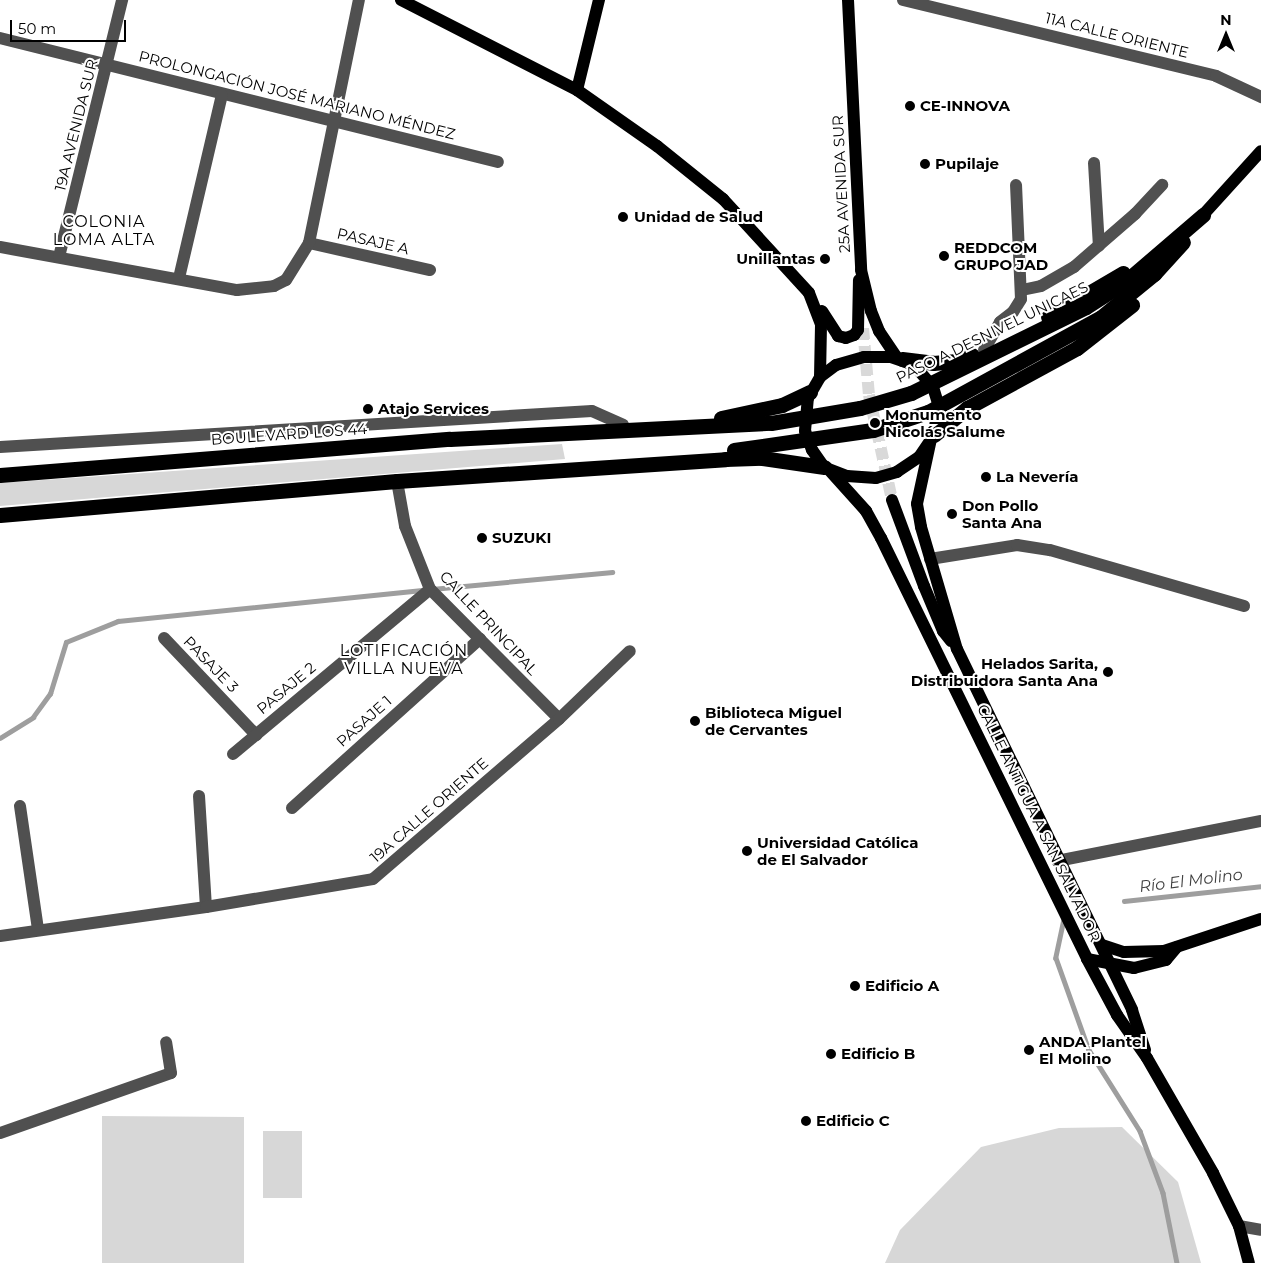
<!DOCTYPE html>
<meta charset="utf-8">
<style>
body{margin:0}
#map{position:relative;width:1261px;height:1263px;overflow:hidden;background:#fff;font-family:Montserrat,sans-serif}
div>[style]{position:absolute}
.green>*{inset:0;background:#d7d7d7}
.stream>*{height:4.5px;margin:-2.25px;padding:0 2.25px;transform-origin:2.25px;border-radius:2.25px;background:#9e9e9e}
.major-tunnel>*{height:12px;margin-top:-6px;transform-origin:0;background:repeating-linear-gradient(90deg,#d9d9d9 0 12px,transparent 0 18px)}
.minor>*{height:12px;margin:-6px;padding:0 6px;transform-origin:6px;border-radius:6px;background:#505050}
.major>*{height:12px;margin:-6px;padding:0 6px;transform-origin:6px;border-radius:6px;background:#000}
.highway>*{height:15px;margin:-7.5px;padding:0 7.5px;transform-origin:7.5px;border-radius:7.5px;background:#000}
.dots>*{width:14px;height:14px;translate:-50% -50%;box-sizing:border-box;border:2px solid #fff;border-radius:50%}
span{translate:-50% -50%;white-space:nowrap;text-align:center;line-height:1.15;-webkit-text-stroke:4px #fff;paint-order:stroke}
.street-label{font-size:15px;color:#000}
.poi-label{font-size:15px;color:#000;font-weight:700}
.left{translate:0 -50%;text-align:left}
.right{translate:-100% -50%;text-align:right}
.neighbourhood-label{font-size:16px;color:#000;letter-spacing:1px}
.water-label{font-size:16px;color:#3f3f3f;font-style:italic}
.north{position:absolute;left:1201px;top:10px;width:50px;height:50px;-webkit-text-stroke:4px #fff;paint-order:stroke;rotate:0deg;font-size:14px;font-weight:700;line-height:20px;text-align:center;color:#000}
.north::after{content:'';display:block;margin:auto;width:18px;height:22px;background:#000;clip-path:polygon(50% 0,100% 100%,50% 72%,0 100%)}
.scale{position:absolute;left:10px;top:20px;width:116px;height:22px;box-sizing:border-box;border:2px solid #000;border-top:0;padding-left:6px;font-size:15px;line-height:18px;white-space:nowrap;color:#000;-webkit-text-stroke:4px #fff;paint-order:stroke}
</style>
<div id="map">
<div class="green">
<i style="clip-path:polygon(562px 444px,565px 459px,0 506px,0 483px)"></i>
<i style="clip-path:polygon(102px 1116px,244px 1117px,244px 1263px,102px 1263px)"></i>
<i style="clip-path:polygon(1122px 1127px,1178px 1182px,1201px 1263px,885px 1263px,900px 1230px,981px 1147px,1059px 1128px)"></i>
<i style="clip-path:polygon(263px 1131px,302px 1131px,302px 1198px,263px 1198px)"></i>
</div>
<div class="stream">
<i style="left:432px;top:589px;width:181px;rotate:-5.4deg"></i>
<i style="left:0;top:738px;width:39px;rotate:-32deg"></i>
<i style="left:33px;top:717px;width:29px;rotate:-54deg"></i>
<i style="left:50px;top:694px;width:54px;rotate:-72.9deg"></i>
<i style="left:66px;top:642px;width:56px;rotate:-22deg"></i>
<i style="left:118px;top:621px;width:308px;rotate:-5.8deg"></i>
<i style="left:1124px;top:901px;width:138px;rotate:-6.2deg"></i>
<i style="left:1064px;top:919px;width:40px;rotate:102deg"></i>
<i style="left:1056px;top:958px;width:98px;rotate:70.3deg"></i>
<i style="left:1089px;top:1050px;width:96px;rotate:57.8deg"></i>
<i style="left:1140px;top:1131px;width:66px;rotate:69.6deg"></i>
<i style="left:1163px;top:1193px;width:71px;rotate:78.7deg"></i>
</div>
<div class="major-tunnel">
<i style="left:863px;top:328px;width:67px;rotate:84.9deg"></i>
<i style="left:869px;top:395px;width:107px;rotate:77.6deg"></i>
</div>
<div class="minor">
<i style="left:903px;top:0;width:322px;rotate:13.6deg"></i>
<i style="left:1216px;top:76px;width:50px;rotate:25deg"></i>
<i style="left:0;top:38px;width:513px;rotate:13.98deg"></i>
<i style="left:1094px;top:163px;width:83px;rotate:86.6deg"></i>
<i style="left:309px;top:243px;width:124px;rotate:12.6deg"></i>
<i style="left:0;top:247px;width:241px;rotate:10.3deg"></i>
<i style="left:237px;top:290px;width:37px;rotate:-6deg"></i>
<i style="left:274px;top:286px;width:13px;rotate:-27deg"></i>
<i style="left:286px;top:280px;width:44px;rotate:-58.1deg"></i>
<i style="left:309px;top:243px;width:248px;rotate:-78.4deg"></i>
<i style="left:59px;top:257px;width:265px;rotate:-76.2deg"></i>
<i style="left:179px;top:278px;width:188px;rotate:-76.8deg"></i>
<i style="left:1022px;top:290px;width:19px;rotate:-12deg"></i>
<i style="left:1041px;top:286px;width:38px;rotate:-30deg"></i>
<i style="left:1074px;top:267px;width:81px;rotate:-41deg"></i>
<i style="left:1135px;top:214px;width:40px;rotate:-47deg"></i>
<i style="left:984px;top:350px;width:32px;rotate:-60deg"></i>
<i style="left:1000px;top:322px;width:16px;rotate:-38deg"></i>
<i style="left:1013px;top:312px;width:15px;rotate:-58deg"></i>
<i style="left:1021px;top:299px;width:114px;rotate:-92.5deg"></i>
<i style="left:0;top:447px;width:593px;rotate:-3.48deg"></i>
<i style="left:592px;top:411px;width:34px;rotate:24deg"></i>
<i style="left:397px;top:481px;width:46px;rotate:79.9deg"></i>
<i style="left:405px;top:526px;width:68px;rotate:68.4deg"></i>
<i style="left:430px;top:589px;width:183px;rotate:45.2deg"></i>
<i style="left:930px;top:559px;width:88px;rotate:-9.1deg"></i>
<i style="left:1017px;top:545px;width:33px;rotate:9deg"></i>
<i style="left:1050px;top:550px;width:202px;rotate:16.1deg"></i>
<i style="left:164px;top:638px;width:134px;rotate:46.5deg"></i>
<i style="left:233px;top:754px;width:257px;rotate:-39.9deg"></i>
<i style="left:199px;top:796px;width:111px;rotate:86.4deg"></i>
<i style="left:20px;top:806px;width:125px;rotate:81.7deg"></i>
<i style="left:292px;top:808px;width:253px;rotate:-42deg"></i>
<i style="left:1057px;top:861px;width:208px;rotate:-11.1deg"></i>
<i style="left:0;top:936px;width:208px;rotate:-8deg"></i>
<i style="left:206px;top:907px;width:169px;rotate:-9.5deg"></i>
<i style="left:373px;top:879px;width:245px;rotate:-40.7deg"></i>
<i style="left:559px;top:719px;width:98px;rotate:-43.8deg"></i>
<i style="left:0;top:1133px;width:181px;rotate:-19.3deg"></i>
<i style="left:171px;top:1073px;width:31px;rotate:-99deg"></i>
<i style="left:1239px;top:1226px;width:22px;rotate:10deg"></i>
</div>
<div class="major">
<i style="left:401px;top:0;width:198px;rotate:27.1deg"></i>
<i style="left:577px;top:90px;width:98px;rotate:35deg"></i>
<i style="left:657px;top:146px;width:85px;rotate:38.8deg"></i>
<i style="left:723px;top:199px;width:127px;rotate:47.5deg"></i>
<i style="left:809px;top:293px;width:34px;rotate:69deg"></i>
<i style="left:821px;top:325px;width:52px;rotate:91.1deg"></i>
<i style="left:848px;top:0;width:270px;rotate:87.2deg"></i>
<i style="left:861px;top:270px;width:42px;rotate:76.3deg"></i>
<i style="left:871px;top:311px;width:22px;rotate:68deg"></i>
<i style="left:879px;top:331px;width:32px;rotate:56deg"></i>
<i style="left:577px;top:90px;width:93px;rotate:-76.3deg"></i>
<i style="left:1203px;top:215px;width:86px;rotate:-47.8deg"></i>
<i style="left:822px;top:311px;width:30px;rotate:57deg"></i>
<i style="left:838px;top:336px;width:8px;rotate:14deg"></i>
<i style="left:846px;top:338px;width:9px;rotate:-21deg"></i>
<i style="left:854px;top:335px;width:6px;rotate:-51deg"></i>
<i style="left:858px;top:330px;width:50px;rotate:-88.9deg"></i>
<i style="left:864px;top:357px;width:27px"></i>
<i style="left:891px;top:357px;width:24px;rotate:19deg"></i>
<i style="left:914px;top:365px;width:29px;rotate:49deg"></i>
<i style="left:933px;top:387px;width:17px;rotate:73deg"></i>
<i style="left:938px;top:403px;width:32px;rotate:97deg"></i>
<i style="left:934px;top:435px;width:27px;rotate:124deg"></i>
<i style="left:919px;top:457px;width:27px;rotate:146deg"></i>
<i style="left:897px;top:472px;width:22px;rotate:164deg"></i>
<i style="left:876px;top:478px;width:29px;rotate:-176deg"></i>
<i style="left:847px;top:476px;width:25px;rotate:-159deg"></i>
<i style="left:824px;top:467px;width:21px;rotate:-125deg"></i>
<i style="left:812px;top:450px;width:20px;rotate:-110deg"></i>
<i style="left:805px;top:431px;width:33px;rotate:-85deg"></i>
<i style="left:808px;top:398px;width:24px;rotate:-60deg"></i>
<i style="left:820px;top:377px;width:20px;rotate:-37deg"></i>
<i style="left:836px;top:365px;width:29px;rotate:-16deg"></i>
<i style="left:931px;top:439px;width:66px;rotate:102.2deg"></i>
<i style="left:917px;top:504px;width:23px;rotate:80deg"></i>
<i style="left:921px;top:527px;width:127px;rotate:73.6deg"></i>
<i style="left:957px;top:649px;width:401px;rotate:64.1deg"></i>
<i style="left:1132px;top:1010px;width:42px;rotate:72deg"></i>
<i style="left:830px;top:471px;width:54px;rotate:48deg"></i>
<i style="left:866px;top:511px;width:31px;rotate:61deg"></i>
<i style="left:881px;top:538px;width:469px;rotate:63.9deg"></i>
<i style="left:1087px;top:959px;width:64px;rotate:61.8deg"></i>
<i style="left:1117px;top:1015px;width:52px;rotate:55.1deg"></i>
<i style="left:1147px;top:1058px;width:133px;rotate:60.1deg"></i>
<i style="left:1213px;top:1173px;width:59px;rotate:63.9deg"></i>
<i style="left:1239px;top:1226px;width:38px;rotate:75deg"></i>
<i style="left:892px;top:500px;width:92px;rotate:69.6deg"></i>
<i style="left:924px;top:586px;width:49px;rotate:67.1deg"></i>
<i style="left:943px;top:631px;width:13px;rotate:51deg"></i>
<i style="left:1102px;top:945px;width:23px;rotate:18deg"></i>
<i style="left:1124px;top:952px;width:40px;rotate:-1.4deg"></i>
<i style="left:1164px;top:951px;width:102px;rotate:-18.3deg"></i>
<i style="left:1087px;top:959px;width:48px;rotate:10.8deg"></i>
<i style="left:1134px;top:968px;width:33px;rotate:-14deg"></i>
<i style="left:1166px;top:960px;width:17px;rotate:-50deg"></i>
</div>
<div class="highway">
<i style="left:1048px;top:317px;width:87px;rotate:-30.4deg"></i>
<i style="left:902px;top:359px;width:31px;rotate:7deg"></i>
<i style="left:933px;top:363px;width:24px;rotate:-5deg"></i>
<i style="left:957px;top:361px;width:16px;rotate:-22deg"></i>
<i style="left:721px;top:418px;width:62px;rotate:-12deg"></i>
<i style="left:782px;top:405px;width:31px;rotate:-25deg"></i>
<i style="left:934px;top:435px;width:43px;rotate:-39.3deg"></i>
<i style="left:967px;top:408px;width:125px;rotate:-28.6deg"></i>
<i style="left:1077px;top:348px;width:70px;rotate:-38deg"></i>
<i style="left:734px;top:450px;width:140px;rotate:-8.2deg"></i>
<i style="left:873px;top:430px;width:58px;rotate:-18.1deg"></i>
<i style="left:928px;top:412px;width:196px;rotate:-28.7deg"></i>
<i style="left:1100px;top:318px;width:70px;rotate:-39.2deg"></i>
<i style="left:1154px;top:274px;width:43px;rotate:-47.8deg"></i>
<i style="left:0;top:475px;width:451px;rotate:-4.6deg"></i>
<i style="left:450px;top:439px;width:321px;rotate:-2.9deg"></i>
<i style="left:771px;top:423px;width:90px;rotate:-9.6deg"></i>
<i style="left:860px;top:408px;width:53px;rotate:-16.4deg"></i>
<i style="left:911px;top:393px;width:195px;rotate:-26.2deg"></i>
<i style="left:1086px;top:307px;width:46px;rotate:-32.7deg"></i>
<i style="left:1125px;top:282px;width:103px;rotate:-40.7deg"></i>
<i style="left:0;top:515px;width:398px;rotate:-4.9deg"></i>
<i style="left:397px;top:481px;width:329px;rotate:-3.8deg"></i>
<i style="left:725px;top:459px;width:37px;rotate:-2deg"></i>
<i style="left:762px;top:458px;width:63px;rotate:8.3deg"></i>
</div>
<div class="dots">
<i style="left:910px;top:106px;background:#000"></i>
<i style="left:925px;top:164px;background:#000"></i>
<i style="left:623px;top:217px;background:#000"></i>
<i style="left:944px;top:256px;background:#000"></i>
<i style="left:825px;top:259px;background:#000"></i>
<i style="left:368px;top:409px;background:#000"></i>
<i style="left:875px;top:423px;background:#000"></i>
<i style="left:986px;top:477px;background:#000"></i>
<i style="left:952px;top:514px;background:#000"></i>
<i style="left:482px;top:538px;background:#000"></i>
<i style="left:1108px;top:672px;background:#000"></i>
<i style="left:695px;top:721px;background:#000"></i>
<i style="left:747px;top:851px;background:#000"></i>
<i style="left:855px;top:986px;background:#000"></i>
<i style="left:1029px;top:1050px;background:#000"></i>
<i style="left:831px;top:1054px;background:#000"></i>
<i style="left:806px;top:1121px;background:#000"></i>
</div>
<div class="street-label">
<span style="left:1117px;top:35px;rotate:14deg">11A CALLE ORIENTE</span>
<span style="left:297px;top:95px;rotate:14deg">PROLONGACIÓN JOSÉ MARIANO MÉNDEZ</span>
<span style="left:76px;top:125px;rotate:-76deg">19A AVENIDA SUR</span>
<span style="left:841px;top:184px;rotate:-93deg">25A AVENIDA SUR</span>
<span style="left:373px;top:241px;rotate:13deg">PASAJE A</span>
<span style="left:992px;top:332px;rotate:-26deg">PASO A DESNIVEL UNICAES</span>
<span style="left:289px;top:434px;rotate:-4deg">BOULEVARD LOS 44</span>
<span style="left:489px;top:623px;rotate:47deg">CALLE PRINCIPAL</span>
<span style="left:211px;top:664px;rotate:46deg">PASAJE 3</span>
<span style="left:286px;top:688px;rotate:-40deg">PASAJE 2</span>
<span style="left:364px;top:721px;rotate:-42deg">PASAJE 1</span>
<span style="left:429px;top:810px;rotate:-41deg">19A CALLE ORIENTE</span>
<span style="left:1039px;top:823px;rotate:64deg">CALLE ANTIGUA A SAN SALVADOR</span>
</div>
<div class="poi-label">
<span class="left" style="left:920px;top:106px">CE-INNOVA</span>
<span class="left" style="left:935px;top:164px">Pupilaje</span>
<span class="left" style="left:634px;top:217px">Unidad de Salud</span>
<span class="left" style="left:954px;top:256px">REDDCOM<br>GRUPO JAD</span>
<span class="right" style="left:815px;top:259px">Unillantas</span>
<span class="left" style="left:378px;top:409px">Atajo Services</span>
<span class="left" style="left:885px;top:423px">Monumento<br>Nicolás Salume</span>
<span class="left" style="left:996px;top:477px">La Nevería</span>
<span class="left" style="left:962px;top:514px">Don Pollo<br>Santa Ana</span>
<span class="left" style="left:492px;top:538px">SUZUKI</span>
<span class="right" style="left:1098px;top:672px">Helados Sarita,<br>Distribuidora Santa Ana</span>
<span class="left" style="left:705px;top:721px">Biblioteca Miguel<br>de Cervantes</span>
<span class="left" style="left:757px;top:851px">Universidad Católica<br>de El Salvador</span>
<span class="left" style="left:865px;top:986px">Edificio A</span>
<span class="left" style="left:1039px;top:1050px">ANDA Plantel<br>El Molino</span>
<span class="left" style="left:841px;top:1054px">Edificio B</span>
<span class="left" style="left:816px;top:1121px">Edificio C</span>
</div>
<div class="neighbourhood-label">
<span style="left:104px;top:231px">COLONIA<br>LOMA ALTA</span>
<span style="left:404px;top:660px">LOTIFICACIÓN<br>VILLA NUEVA</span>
</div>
<div class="water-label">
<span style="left:1191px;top:881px;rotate:-7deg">Río El Molino</span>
</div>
<div class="north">N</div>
<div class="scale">50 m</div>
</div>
